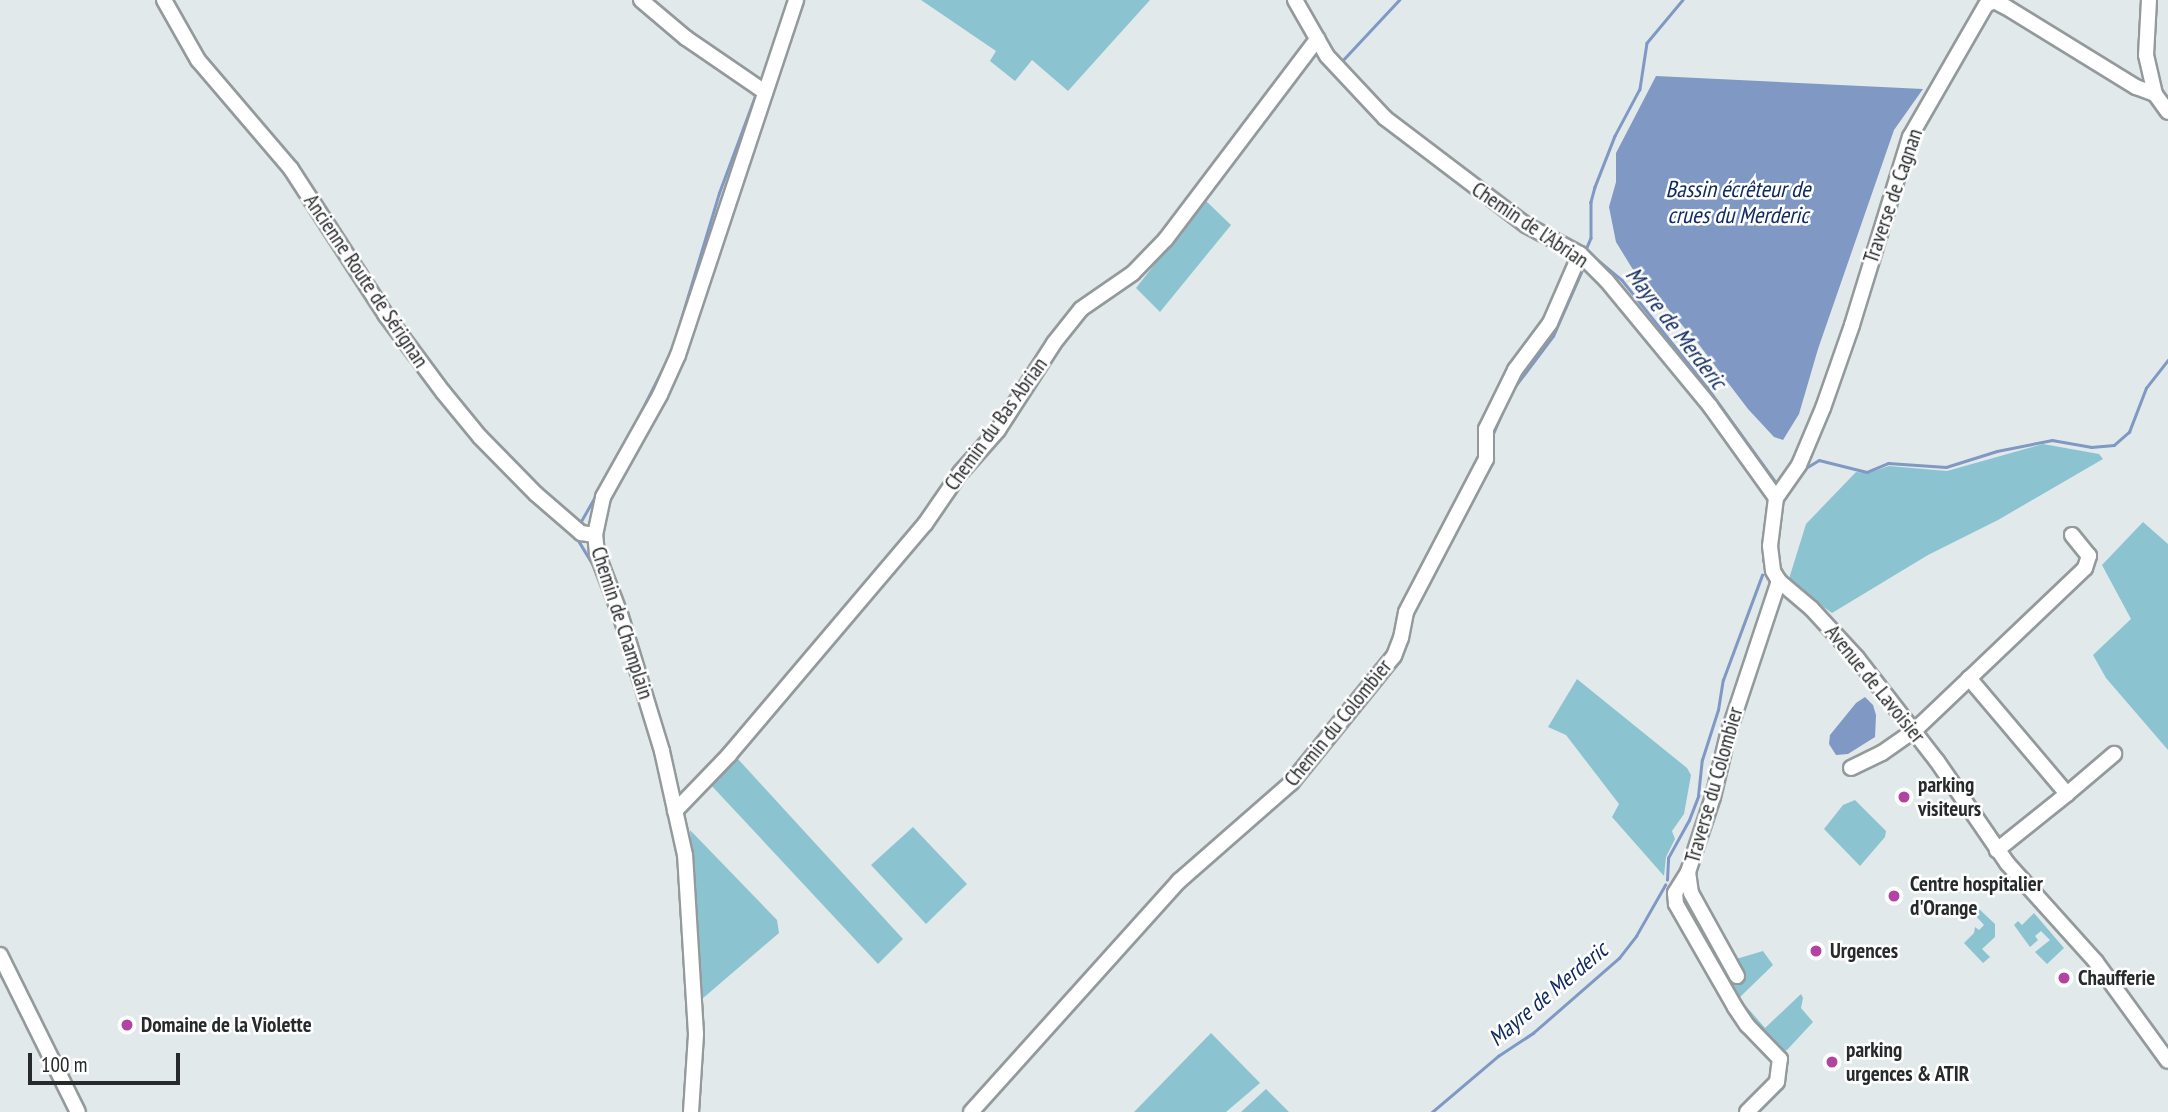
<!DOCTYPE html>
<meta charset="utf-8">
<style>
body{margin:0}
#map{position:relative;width:2168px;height:1112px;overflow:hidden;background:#e2e9ea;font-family:"PT Sans Narrow",sans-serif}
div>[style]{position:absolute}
.green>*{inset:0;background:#8cc3d1}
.water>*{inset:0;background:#7f98c4}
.stream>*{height:2.5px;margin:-1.25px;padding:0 1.25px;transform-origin:1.25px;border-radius:1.25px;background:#7f98c4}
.roads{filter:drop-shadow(2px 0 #949a9c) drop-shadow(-2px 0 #949a9c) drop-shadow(0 2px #949a9c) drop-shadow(0 -2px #949a9c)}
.minor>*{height:14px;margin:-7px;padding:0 7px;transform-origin:7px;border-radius:7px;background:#fff}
.dots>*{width:19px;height:19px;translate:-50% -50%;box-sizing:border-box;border:4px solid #fff;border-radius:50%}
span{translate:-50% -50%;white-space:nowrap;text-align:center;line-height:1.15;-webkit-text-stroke:5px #fff;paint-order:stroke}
.street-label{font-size:21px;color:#272a2b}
.poi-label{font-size:21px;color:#272a2b;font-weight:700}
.left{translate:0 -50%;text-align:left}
.water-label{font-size:23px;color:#102b61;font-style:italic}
.scale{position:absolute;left:28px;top:1053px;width:152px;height:32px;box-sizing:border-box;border:4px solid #272a2b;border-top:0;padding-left:9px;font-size:21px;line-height:24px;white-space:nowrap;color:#272a2b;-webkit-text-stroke:5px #fff;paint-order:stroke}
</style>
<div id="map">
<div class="green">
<i style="clip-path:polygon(921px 0,1150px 0,1068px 91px,1032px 60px,1015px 81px,990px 61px,996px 51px)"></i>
<i style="clip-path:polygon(1205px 200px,1231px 225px,1160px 312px,1136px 288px)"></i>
<i style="clip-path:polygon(2043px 444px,2099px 454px,2103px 459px,1998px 520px,1928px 555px,1832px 613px,1788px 582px,1806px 524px,1856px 472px,1868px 473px,1889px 466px,1947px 471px)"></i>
<i style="clip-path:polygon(2143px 522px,2168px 544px,2168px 750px,2106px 678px,2093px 655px,2131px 619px,2102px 565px)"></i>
<i style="clip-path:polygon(1577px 679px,1687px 768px,1691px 775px,1684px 814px,1672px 831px,1675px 839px,1666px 857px,1664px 876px,1612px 817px,1619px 804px,1566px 735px,1548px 727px)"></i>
<i style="clip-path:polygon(737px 758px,903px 939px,878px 964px,710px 784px)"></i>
<i style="clip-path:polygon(1855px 800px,1886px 831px,1885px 837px,1860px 866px,1824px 829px,1843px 805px)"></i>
<i style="clip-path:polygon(913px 827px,967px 884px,926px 924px,871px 865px)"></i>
<i style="clip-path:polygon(690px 830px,777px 920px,779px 933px,702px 999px)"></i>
<i style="clip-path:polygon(1682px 889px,1726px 962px,1763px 951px,1773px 965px,1739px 998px,1765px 1028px,1801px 994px,1803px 998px,1801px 1008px,1813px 1022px,1787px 1050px,1779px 1053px,1748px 1024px,1678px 903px)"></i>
<i style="clip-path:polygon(1979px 909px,1995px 924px,1995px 937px,1982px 949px,1990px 957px,1983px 963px,1964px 943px,1974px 933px,1975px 927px,1979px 930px,1984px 925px,1975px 915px)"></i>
<i style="clip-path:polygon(2034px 913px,2064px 948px,2047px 964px,2035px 952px,2050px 940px,2041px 931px,2035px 936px,2038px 940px,2030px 947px,2014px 925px,2018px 921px,2022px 925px)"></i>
<i style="clip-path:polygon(1211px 1033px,1260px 1083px,1226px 1112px,1134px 1112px)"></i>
<i style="clip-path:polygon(1266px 1089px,1289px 1112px,1241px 1112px)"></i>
</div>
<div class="water">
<i style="clip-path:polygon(1656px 76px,1923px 89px,1894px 130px,1818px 349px,1799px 414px,1783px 440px,1774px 437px,1748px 409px,1697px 342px,1632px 268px,1616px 242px,1609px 207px,1616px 182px,1616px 153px)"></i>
<i style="clip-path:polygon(1865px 697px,1873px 705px,1876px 715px,1875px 737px,1848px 754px,1836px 755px,1829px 744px,1830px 735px,1856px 703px)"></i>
</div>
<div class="stream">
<i style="left:1304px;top:0;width:22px;rotate:63deg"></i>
<i style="left:1683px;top:0;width:56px;rotate:129.9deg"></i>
<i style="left:1647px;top:43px;width:47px;rotate:98.7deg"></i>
<i style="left:1640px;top:89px;width:53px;rotate:118deg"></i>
<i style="left:1615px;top:136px;width:55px;rotate:111.4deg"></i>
<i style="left:1595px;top:187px;width:16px;rotate:105deg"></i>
<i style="left:1591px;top:202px;width:36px;rotate:90deg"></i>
<i style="left:1591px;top:238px;width:13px;rotate:113deg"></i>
<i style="left:1586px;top:250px;width:47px;rotate:39.8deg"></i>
<i style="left:1622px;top:280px;width:137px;rotate:51.5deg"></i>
<i style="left:1707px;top:387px;width:121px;rotate:54.1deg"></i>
<i style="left:1341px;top:62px;width:85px;rotate:-46.9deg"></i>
<i style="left:1513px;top:389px;width:66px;rotate:-53deg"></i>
<i style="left:1553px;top:336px;width:74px;rotate:-66.2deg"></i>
<i style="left:1492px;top:436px;width:28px;rotate:-67deg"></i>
<i style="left:626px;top:441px;width:100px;rotate:-63.2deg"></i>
<i style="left:671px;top:352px;width:166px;rotate:-73.2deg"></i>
<i style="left:719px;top:193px;width:103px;rotate:-69.6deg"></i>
<i style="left:755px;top:96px;width:9px;rotate:-131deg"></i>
<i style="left:1804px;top:469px;width:17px;rotate:-31deg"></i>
<i style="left:1819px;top:460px;width:49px;rotate:14deg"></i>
<i style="left:1867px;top:472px;width:23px;rotate:-23deg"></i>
<i style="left:1888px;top:463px;width:58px;rotate:3.9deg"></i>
<i style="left:1946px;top:467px;width:53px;rotate:-17.4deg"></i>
<i style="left:1997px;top:451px;width:56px;rotate:-11.3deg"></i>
<i style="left:2052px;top:440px;width:40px;rotate:10deg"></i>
<i style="left:2091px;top:447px;width:23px;rotate:-5deg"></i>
<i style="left:2114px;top:445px;width:20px;rotate:-41deg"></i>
<i style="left:2129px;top:432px;width:47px;rotate:-68.9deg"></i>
<i style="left:2146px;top:388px;width:36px;rotate:-52deg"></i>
<i style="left:1766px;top:522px;width:14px;rotate:-82deg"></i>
<i style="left:580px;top:523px;width:67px;rotate:-60.4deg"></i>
<i style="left:577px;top:538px;width:39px;rotate:59deg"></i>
<i style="left:1763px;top:561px;width:12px;rotate:-85deg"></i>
<i style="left:651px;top:737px;width:10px;rotate:79deg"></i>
<i style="left:1280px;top:783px;width:166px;rotate:-50.4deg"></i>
<i style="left:1386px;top:655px;width:27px;rotate:-68deg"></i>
<i style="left:1667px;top:880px;width:22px;rotate:-87deg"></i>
<i style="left:1668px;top:858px;width:43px;rotate:-61.1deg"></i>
<i style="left:1689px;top:820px;width:26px;rotate:-69deg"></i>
<i style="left:1698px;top:796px;width:36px;rotate:-84deg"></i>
<i style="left:1702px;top:760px;width:52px;rotate:-72.3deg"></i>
<i style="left:1718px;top:710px;width:30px;rotate:-81deg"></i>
<i style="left:1723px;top:680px;width:112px;rotate:-69.6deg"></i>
<i style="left:1018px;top:1048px;width:27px;rotate:-45deg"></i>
<i style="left:1432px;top:1112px;width:87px;rotate:-40.3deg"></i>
<i style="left:1498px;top:1056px;width:42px;rotate:-33.3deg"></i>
<i style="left:1533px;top:1033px;width:114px;rotate:-41.1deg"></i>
<i style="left:1619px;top:958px;width:28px;rotate:-52deg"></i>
<i style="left:1636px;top:936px;width:59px;rotate:-60.4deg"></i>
</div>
<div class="roads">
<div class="minor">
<i style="left:164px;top:0;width:69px;rotate:60.5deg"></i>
<i style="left:198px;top:60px;width:143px;rotate:49.5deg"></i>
<i style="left:291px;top:169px;width:173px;rotate:57deg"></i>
<i style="left:385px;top:314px;width:97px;rotate:53.4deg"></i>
<i style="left:443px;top:392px;width:58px;rotate:50.6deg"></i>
<i style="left:480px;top:437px;width:80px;rotate:45.5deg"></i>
<i style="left:536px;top:494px;width:60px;rotate:40.9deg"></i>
<i style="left:581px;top:533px;width:14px;rotate:8deg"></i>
<i style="left:641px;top:0;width:59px;rotate:40.2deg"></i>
<i style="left:686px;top:38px;width:96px;rotate:34.4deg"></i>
<i style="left:1295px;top:0;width:64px;rotate:60.3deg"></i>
<i style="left:1327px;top:56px;width:85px;rotate:46.9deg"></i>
<i style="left:1385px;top:118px;width:177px;rotate:37.2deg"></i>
<i style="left:1526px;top:225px;width:61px;rotate:28.2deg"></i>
<i style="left:1580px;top:254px;width:38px;rotate:45deg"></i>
<i style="left:1607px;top:281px;width:162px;rotate:50.5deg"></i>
<i style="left:1710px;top:406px;width:113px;rotate:54.3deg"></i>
<i style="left:2149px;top:0;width:55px;rotate:93.1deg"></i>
<i style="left:2146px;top:55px;width:40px;rotate:77deg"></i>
<i style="left:2155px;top:94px;width:22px;rotate:54deg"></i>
<i style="left:1776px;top:498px;width:40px;rotate:-55.1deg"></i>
<i style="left:1799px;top:465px;width:62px;rotate:-67.2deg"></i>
<i style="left:1823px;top:408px;width:88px;rotate:-70.7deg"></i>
<i style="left:1852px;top:325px;width:197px;rotate:-72.9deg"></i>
<i style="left:1910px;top:137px;width:152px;rotate:-60.1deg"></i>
<i style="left:1986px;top:5px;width:9px;rotate:-27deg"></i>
<i style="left:1994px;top:1px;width:13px;rotate:27deg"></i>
<i style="left:2006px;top:7px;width:153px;rotate:31.6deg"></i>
<i style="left:2136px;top:87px;width:20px;rotate:20deg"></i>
<i style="left:1776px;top:498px;width:48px;rotate:97.1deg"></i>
<i style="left:1770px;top:546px;width:25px;rotate:83deg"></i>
<i style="left:1773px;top:571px;width:12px;rotate:59deg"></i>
<i style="left:1779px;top:581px;width:42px;rotate:40.2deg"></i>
<i style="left:1811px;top:608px;width:68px;rotate:47.4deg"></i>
<i style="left:1857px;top:658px;width:130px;rotate:52.2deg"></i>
<i style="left:1937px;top:761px;width:124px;rotate:55.5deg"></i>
<i style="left:2007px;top:863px;width:133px;rotate:48deg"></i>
<i style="left:2096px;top:962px;width:122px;rotate:54deg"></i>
<i style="left:1969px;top:678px;width:152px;rotate:49.8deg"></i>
<i style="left:2067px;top:794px;width:90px;rotate:141.3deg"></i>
<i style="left:1851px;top:768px;width:34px;rotate:-26deg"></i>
<i style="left:1882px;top:753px;width:39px;rotate:-35deg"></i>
<i style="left:1914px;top:731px;width:236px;rotate:-43.6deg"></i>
<i style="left:2085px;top:568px;width:13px;rotate:-72deg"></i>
<i style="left:2089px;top:556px;width:27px;rotate:-129deg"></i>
<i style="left:2067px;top:794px;width:62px;rotate:-40.4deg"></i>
<i style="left:675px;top:811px;width:78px;rotate:-46deg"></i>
<i style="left:729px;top:755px;width:303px;rotate:-49.7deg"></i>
<i style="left:925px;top:524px;width:62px;rotate:-55.5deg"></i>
<i style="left:960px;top:473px;width:57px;rotate:-48.5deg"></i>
<i style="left:998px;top:430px;width:103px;rotate:-57.2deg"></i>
<i style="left:1054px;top:343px;width:43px;rotate:-51.5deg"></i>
<i style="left:1081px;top:309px;width:63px;rotate:-34.7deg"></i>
<i style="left:1133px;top:273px;width:47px;rotate:-45.9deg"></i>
<i style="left:1166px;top:239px;width:251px;rotate:-52.9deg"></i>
<i style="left:1688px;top:872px;width:21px;rotate:82deg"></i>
<i style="left:1691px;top:893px;width:95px;rotate:61deg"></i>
<i style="left:0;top:955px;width:175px;rotate:63.6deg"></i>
<i style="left:691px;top:1112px;width:78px;rotate:-86.3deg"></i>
<i style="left:696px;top:1034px;width:179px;rotate:-93.5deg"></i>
<i style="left:685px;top:855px;width:107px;rotate:-102.5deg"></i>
<i style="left:662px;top:751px;width:143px;rotate:-107deg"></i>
<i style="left:620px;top:614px;width:65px;rotate:-110.7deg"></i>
<i style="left:597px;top:553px;width:18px;rotate:-96deg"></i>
<i style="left:595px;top:535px;width:39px;rotate:-78deg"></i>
<i style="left:603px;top:497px;width:117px;rotate:-60.8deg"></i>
<i style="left:660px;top:395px;width:44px;rotate:-65.8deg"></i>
<i style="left:678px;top:355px;width:374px;rotate:-71.6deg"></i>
<i style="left:971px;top:1112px;width:311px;rotate:-48deg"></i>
<i style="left:1179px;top:881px;width:149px;rotate:-41.2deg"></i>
<i style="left:1291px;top:783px;width:164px;rotate:-51deg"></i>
<i style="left:1394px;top:656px;width:19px;rotate:-69deg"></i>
<i style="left:1401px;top:638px;width:26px;rotate:-79deg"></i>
<i style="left:1406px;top:612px;width:173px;rotate:-62.4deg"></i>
<i style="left:1486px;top:459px;width:30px;rotate:-90deg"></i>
<i style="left:1486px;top:429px;width:66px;rotate:-63.8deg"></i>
<i style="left:1515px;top:370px;width:59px;rotate:-53.3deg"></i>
<i style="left:1550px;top:323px;width:75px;rotate:-66.5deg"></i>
<i style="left:1747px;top:1112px;width:42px;rotate:-45deg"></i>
<i style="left:1777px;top:1082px;width:23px;rotate:-83deg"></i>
<i style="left:1780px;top:1059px;width:47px;rotate:-134.1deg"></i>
<i style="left:1747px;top:1025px;width:22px;rotate:-124deg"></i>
<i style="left:1735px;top:1007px;width:119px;rotate:-119.8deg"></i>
<i style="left:1676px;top:904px;width:11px;rotate:-95deg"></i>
<i style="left:1675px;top:893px;width:25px;rotate:-58deg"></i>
<i style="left:1688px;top:872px;width:79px;rotate:-71.6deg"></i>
<i style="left:1713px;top:797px;width:65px;rotate:-76.6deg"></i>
<i style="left:1728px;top:734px;width:161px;rotate:-71.6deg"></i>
</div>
</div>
<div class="dots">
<i style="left:1904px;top:797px;background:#b144a3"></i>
<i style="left:1894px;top:896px;background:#b144a3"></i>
<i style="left:1816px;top:951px;background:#b144a3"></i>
<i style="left:2064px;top:978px;background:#b144a3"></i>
<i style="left:127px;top:1025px;background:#b144a3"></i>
<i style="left:1832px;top:1062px;background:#b144a3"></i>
</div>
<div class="street-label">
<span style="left:1893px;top:196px;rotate:-71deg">Traverse de Cagnan</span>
<span style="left:1530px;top:225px;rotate:34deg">Chemin de l'Abrian</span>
<span style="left:366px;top:281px;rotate:56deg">Ancienne Route de Sérignan</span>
<span style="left:996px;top:424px;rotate:-54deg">Chemin du Bas Abrian</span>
<span style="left:622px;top:623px;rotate:72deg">Chemin de Champlain</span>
<span style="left:1875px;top:684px;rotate:51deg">Avenue de Lavoisier</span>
<span style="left:1338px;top:723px;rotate:-51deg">Chemin du Colombier</span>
<span style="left:1714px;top:785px;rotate:-74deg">Traverse du Colombier</span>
</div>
<div class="poi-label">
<span class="left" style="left:1918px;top:797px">parking<br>visiteurs</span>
<span class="left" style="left:1910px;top:896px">Centre hospitalier<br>d'Orange</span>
<span class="left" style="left:1830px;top:951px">Urgences</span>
<span class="left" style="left:2078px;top:978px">Chaufferie</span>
<span class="left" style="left:141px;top:1025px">Domaine de la Violette</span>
<span class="left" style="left:1846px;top:1062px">parking<br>urgences &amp; ATIR</span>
</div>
<div class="water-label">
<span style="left:1738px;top:202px">Bassin écrêteur de<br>crues du Merderic</span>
<span style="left:1676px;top:328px;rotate:52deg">Mayre de Merderic</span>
<span style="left:1548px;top:994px;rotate:-40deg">Mayre de Merderic</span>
</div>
<div class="scale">100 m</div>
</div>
